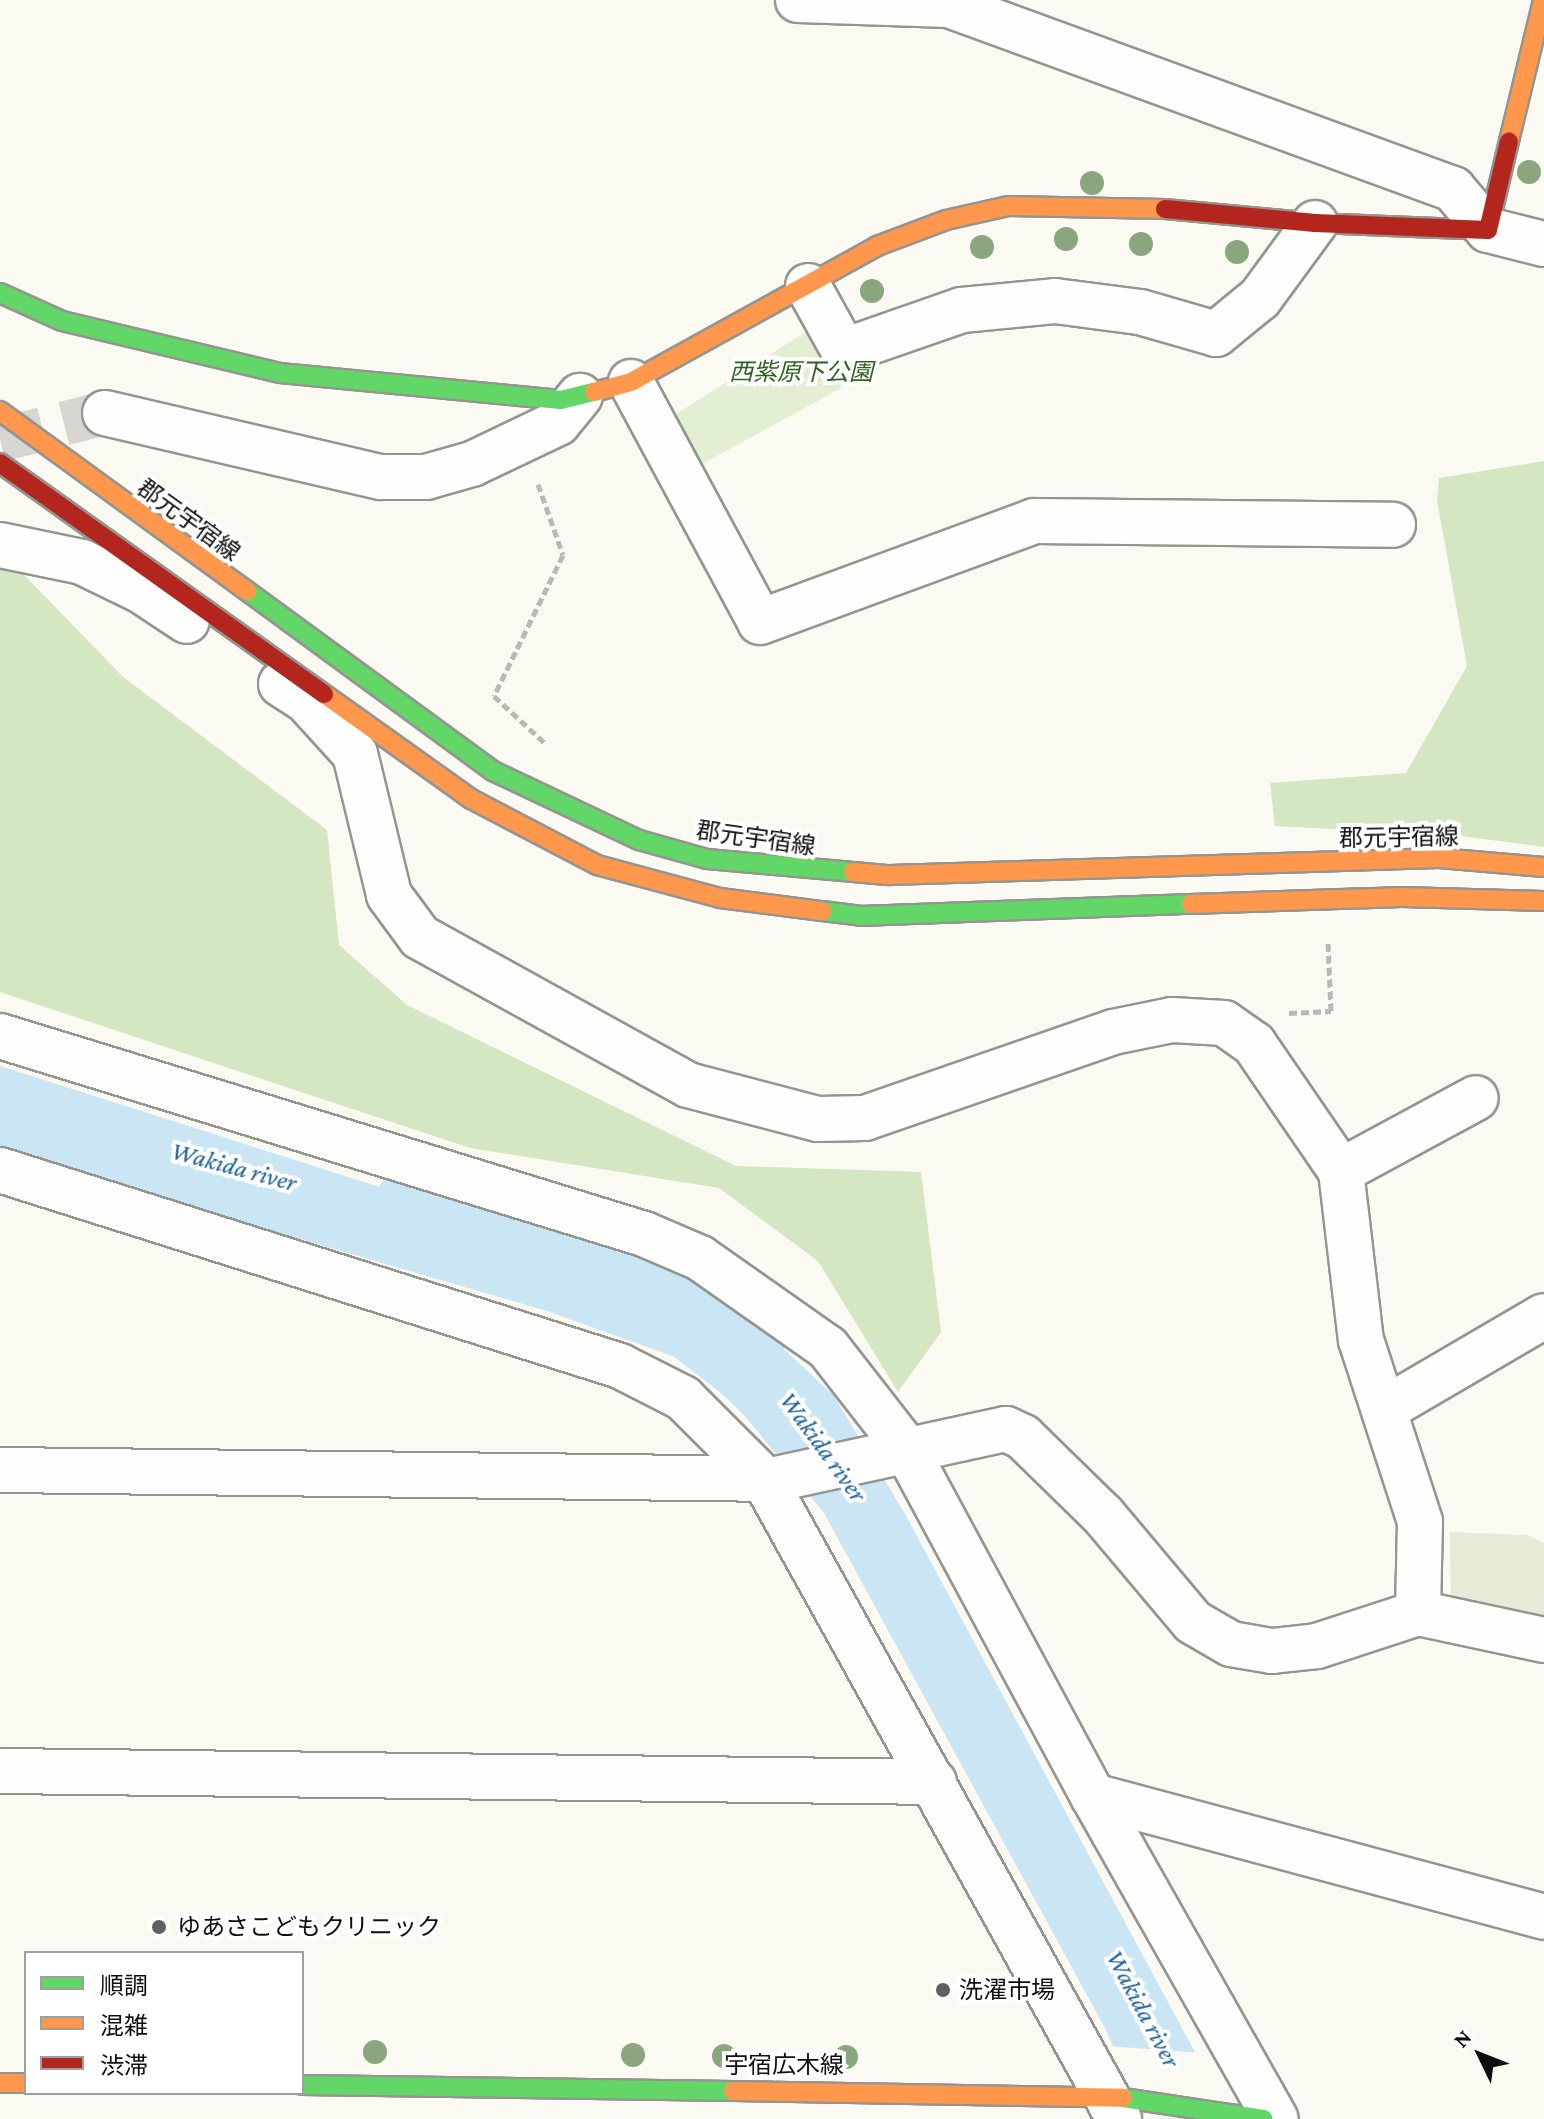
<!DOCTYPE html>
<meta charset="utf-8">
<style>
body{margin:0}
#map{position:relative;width:1544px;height:2119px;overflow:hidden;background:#faf9f2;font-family:"Crimson Pro","Noto Sans JP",serif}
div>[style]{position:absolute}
.green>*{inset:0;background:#e3efd3}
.forest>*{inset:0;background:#d4e6c2}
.cemetery>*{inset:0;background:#e6ebd7}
.water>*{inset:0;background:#cae5f3}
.pier>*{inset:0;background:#faf9f2}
.river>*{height:82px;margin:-41px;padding:0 41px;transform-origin:41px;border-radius:41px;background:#cae5f3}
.street-tunnel>*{height:44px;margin-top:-22px;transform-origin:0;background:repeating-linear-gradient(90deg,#d7d6d0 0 44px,transparent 0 66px)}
.path>*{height:5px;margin-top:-2.5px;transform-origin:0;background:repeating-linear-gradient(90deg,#b8b8b6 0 8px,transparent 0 12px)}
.roads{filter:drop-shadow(2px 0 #949491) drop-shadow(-2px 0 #949491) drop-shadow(0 2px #949491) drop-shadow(0 -2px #949491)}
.street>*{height:44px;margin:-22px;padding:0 22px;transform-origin:22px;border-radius:22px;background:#fefefd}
.fast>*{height:18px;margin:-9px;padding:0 9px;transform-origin:9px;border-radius:9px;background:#63d668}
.slow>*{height:18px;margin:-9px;padding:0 9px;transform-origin:9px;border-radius:9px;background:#ff974d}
.jam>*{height:18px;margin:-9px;padding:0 9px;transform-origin:9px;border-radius:9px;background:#b3261e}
.trees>*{width:24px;height:24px;margin:-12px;border-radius:50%;background:#8aa67f}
.dots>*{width:22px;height:22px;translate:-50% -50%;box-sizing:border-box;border:4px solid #fff;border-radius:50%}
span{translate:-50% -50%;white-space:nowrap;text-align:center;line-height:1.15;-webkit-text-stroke:8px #fff;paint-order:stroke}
.park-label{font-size:24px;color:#2e6221;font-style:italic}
.street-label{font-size:24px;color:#0e0e0e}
.poi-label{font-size:24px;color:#0e0e0e}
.left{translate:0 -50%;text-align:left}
.water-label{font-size:26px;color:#1d6299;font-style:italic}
.legend{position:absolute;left:24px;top:1951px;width:280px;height:144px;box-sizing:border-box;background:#fff;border:2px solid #9f9f9f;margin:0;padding:10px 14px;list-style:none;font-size:24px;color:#0e0e0e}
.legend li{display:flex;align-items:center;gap:16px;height:40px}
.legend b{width:40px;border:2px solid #9f9f9f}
.north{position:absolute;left:1440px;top:2015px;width:80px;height:80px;-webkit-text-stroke:6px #fff;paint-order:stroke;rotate:313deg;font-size:22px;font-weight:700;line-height:32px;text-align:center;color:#0e0e0e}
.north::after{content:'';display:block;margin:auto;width:28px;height:36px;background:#0e0e0e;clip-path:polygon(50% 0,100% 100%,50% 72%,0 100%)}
</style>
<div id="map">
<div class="green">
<i style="clip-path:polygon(815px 326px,845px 386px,702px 464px,676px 414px)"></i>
</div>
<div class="forest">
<i style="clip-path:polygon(1544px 461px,1544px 847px,1461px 836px,1275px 826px,1270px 783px,1406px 773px,1467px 666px,1437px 500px,1439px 478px)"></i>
<i style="clip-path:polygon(0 550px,123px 677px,327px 830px,339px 945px,407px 1005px,736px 1166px,921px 1172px,941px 1332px,898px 1392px,818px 1261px,719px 1188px,470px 1148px,0 992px)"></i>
</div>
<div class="cemetery">
<i style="clip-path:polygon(1450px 1532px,1528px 1535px,1544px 1543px,1544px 1624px,1451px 1606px)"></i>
</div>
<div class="water">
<i style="clip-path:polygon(0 1066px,430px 1203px,770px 1336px,834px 1396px,905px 1514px,1231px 2119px,1144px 2119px,1106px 2030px,824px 1513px,744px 1415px,689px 1362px,544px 1310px,0 1152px)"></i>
</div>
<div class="pier">
<i style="clip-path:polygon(1108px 2046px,1202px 2053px,1235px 2117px,1140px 2119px)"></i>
</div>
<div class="river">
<i style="left:413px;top:1209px;width:119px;rotate:15.5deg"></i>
<i style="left:528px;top:1241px;width:131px;rotate:20.5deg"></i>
<i style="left:651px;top:1287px;width:119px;rotate:37.8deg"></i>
</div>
<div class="street-tunnel">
<i style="left:0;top:440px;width:108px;rotate:-14.4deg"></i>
</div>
<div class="path">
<i style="left:538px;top:484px;width:75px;rotate:70.6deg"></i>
<i style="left:563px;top:555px;width:157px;rotate:116.1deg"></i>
<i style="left:494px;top:696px;width:69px;rotate:42.7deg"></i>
<i style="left:1289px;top:1013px;width:42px;rotate:-2.7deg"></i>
<i style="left:1331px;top:1011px;width:68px;rotate:-92.5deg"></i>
</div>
<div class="roads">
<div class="street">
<i style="left:798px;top:0;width:151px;rotate:1.9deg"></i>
<i style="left:949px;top:5px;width:537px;rotate:20.06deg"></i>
<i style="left:1453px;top:189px;width:54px;rotate:49.5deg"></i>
<i style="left:1488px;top:230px;width:58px;rotate:14deg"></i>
<i style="left:808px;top:286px;width:74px;rotate:61deg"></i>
<i style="left:844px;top:351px;width:125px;rotate:-19.2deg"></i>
<i style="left:962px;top:310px;width:93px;rotate:-5.5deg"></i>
<i style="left:1055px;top:301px;width:86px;rotate:7.4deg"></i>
<i style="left:1140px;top:312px;width:79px;rotate:16.1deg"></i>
<i style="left:1216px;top:334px;width:57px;rotate:-39.3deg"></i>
<i style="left:1260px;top:298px;width:93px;rotate:-53.7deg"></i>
<i style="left:631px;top:382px;width:272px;rotate:61.7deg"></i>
<i style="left:760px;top:622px;width:292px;rotate:-20.2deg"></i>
<i style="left:1034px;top:521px;width:359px;rotate:0.6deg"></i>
<i style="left:105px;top:413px;width:283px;rotate:13.1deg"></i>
<i style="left:381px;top:477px;width:45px"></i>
<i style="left:426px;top:477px;width:48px;rotate:-15.8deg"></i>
<i style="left:472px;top:464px;width:95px;rotate:-25.5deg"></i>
<i style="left:558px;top:423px;width:35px;rotate:-51deg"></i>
<i style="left:0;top:545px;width:84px;rotate:11.7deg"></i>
<i style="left:82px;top:562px;width:64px;rotate:25.8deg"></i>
<i style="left:140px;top:590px;width:56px;rotate:33.4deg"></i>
<i style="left:281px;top:684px;width:30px;rotate:33deg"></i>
<i style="left:306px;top:700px;width:73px;rotate:47.8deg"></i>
<i style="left:355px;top:754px;width:145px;rotate:76.4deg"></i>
<i style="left:389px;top:895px;width:52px;rotate:53.6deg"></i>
<i style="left:420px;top:937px;width:306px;rotate:28.9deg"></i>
<i style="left:688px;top:1085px;width:134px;rotate:14.7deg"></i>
<i style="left:818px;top:1119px;width:47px;rotate:-1.2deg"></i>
<i style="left:865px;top:1118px;width:262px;rotate:-19.1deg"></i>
<i style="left:1113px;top:1032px;width:60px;rotate:-11.5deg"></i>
<i style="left:1172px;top:1020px;width:52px;rotate:3.3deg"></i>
<i style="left:1224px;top:1023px;width:37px;rotate:35deg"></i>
<i style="left:1254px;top:1044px;width:154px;rotate:55.6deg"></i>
<i style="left:1341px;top:1171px;width:170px;rotate:83.3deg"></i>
<i style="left:1361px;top:1340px;width:191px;rotate:72deg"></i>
<i style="left:1420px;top:1522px;width:91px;rotate:91.3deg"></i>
<i style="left:0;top:1036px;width:674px;rotate:17.09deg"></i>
<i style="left:644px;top:1234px;width:61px;rotate:23.2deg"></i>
<i style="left:700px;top:1258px;width:156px;rotate:35.1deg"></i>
<i style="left:828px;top:1348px;width:125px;rotate:52.1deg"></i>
<i style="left:905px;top:1447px;width:396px;rotate:61.7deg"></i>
<i style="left:1093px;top:1796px;width:371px;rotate:60.5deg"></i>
<i style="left:0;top:1170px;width:650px;rotate:17.54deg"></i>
<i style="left:620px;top:1366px;width:71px;rotate:26.9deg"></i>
<i style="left:683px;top:1398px;width:115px;rotate:45deg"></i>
<i style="left:764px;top:1479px;width:732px;rotate:60.98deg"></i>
<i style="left:1341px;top:1171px;width:153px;rotate:-28.4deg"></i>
<i style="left:1385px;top:1409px;width:184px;rotate:-30.3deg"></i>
<i style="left:0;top:1470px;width:776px;rotate:0.66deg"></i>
<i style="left:776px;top:1479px;width:235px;rotate:-12.3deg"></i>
<i style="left:1006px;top:1429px;width:19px;rotate:25deg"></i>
<i style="left:1023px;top:1437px;width:112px;rotate:44.3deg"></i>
<i style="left:1103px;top:1515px;width:140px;rotate:49.9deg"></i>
<i style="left:1193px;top:1622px;width:44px;rotate:30.1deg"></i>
<i style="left:1231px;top:1644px;width:42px;rotate:9.7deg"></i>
<i style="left:1272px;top:1651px;width:45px;rotate:-6.3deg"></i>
<i style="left:1317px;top:1646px;width:106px;rotate:-18.1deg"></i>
<i style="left:1418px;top:1613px;width:129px;rotate:12.1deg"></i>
<i style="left:0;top:1771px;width:934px;rotate:0.67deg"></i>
<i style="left:1093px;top:1796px;width:467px;rotate:15deg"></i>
</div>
<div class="fast">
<i style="left:0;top:293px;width:68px;rotate:24.3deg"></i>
<i style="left:62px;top:321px;width:224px;rotate:13.4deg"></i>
<i style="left:280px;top:373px;width:282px;rotate:5.5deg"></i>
<i style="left:561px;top:400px;width:34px;rotate:-14deg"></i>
<i style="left:247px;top:591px;width:305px;rotate:36.2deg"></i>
<i style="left:493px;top:771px;width:161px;rotate:25.3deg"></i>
<i style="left:639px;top:840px;width:71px;rotate:15.6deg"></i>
<i style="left:707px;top:859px;width:147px;rotate:5.1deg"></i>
<i style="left:822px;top:911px;width:38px;rotate:7deg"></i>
<i style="left:860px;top:916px;width:331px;rotate:-2.1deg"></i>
<i style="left:302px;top:2085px;width:431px;rotate:0.8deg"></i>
<i style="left:1123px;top:2098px;width:142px;rotate:8.5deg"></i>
</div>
<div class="slow">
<i style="left:1509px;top:141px;width:145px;rotate:-76.4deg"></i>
<i style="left:594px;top:392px;width:38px;rotate:-15deg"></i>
<i style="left:631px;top:382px;width:281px;rotate:-28.9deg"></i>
<i style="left:877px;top:246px;width:74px;rotate:-20.6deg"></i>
<i style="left:946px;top:220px;width:64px;rotate:-12.7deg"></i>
<i style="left:1008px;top:206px;width:157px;rotate:1.1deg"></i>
<i style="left:0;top:411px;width:306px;rotate:36.1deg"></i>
<i style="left:324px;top:694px;width:181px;rotate:35.5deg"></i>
<i style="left:471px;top:799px;width:142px;rotate:27.6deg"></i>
<i style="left:597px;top:865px;width:127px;rotate:15deg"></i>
<i style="left:720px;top:898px;width:103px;rotate:7.3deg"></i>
<i style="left:853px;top:872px;width:37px;rotate:5deg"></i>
<i style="left:890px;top:875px;width:549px;rotate:-1.77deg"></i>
<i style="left:1439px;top:858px;width:105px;rotate:4.9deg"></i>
<i style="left:1191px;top:904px;width:211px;rotate:-1.9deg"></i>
<i style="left:1402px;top:897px;width:142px;rotate:1.6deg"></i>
<i style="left:0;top:2083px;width:26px"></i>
<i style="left:733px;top:2091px;width:390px;rotate:1deg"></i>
</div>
<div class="jam">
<i style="left:1165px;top:209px;width:151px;rotate:5.3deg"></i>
<i style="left:1315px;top:223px;width:173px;rotate:2.3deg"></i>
<i style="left:1488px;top:230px;width:91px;rotate:-76.7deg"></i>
<i style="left:0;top:463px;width:398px;rotate:35.5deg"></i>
</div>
</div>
<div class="trees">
<i style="left:1529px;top:172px"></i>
<i style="left:1092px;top:183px"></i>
<i style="left:1066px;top:239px"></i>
<i style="left:1141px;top:244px"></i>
<i style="left:982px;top:247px"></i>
<i style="left:1237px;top:252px"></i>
<i style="left:872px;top:291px"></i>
<i style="left:375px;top:2052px"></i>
<i style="left:633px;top:2055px"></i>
<i style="left:724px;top:2056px"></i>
<i style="left:846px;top:2057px"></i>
</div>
<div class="dots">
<i style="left:159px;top:1927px;background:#61605e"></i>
<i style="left:943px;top:1990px;background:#61605e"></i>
</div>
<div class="park-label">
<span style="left:801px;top:372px">西紫原下公園</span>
</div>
<div class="street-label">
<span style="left:189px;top:520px;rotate:36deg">郡元宇宿線</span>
<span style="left:1399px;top:837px;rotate:-1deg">郡元宇宿線</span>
<span style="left:756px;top:838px;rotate:8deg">郡元宇宿線</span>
<span style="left:784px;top:2065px">宇宿広木線</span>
</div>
<div class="poi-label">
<span class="left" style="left:177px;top:1927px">ゆあさこどもクリニック</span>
<span class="left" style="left:959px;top:1990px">洗濯市場</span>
</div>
<div class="water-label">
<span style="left:234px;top:1167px;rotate:15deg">Wakida river</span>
<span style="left:823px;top:1447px;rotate:54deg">Wakida river</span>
<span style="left:1143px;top:2009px;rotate:62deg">Wakida river</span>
</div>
<ul class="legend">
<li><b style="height:10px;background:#63d668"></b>順調</li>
<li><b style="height:10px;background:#ff974d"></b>混雑</li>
<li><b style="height:10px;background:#b3261e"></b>渋滞</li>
</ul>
<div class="north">N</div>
</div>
